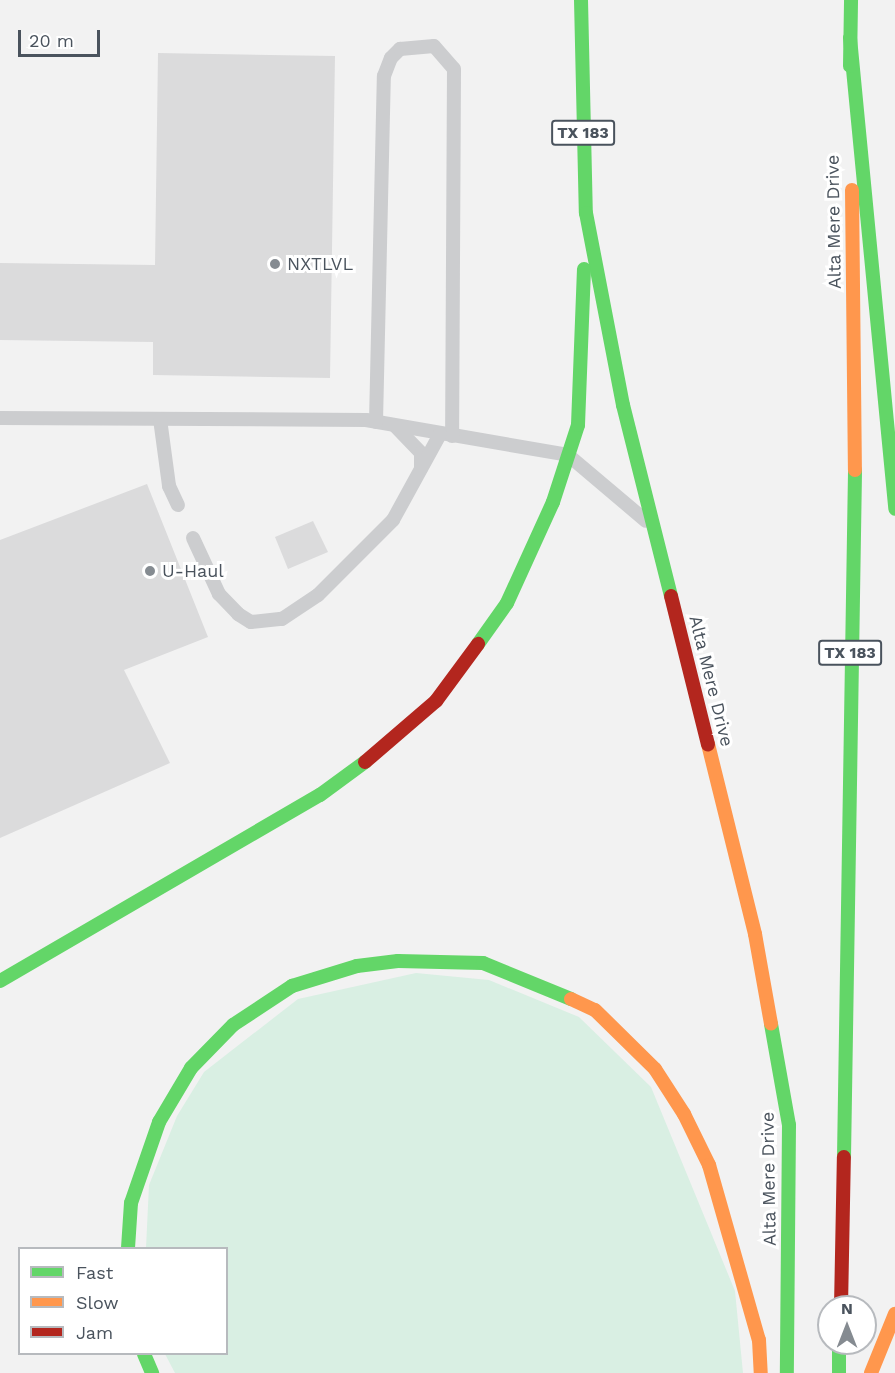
<!DOCTYPE html>
<style>
body{margin:0}
#map{position:relative;width:895px;height:1373px;overflow:hidden;background:#f2f2f2;font-family:"Work Sans",sans-serif}
div>[style]{position:absolute}
.green>*{inset:0;background:#d9efe3}
.building>*{inset:0;background:#dbdbdc}
.lane>*{height:14px;margin:-7px;padding:0 7px;transform-origin:7px;border-radius:7px;background:#cccdcf}
.fast>*{height:14px;margin:-7px;padding:0 7px;transform-origin:7px;border-radius:7px;background:#63d668}
.slow>*{height:14px;margin:-7px;padding:0 7px;transform-origin:7px;border-radius:7px;background:#ff974d}
.jam>*{height:14px;margin:-7px;padding:0 7px;transform-origin:7px;border-radius:7px;background:#b3261e}
.dots>*{width:16px;height:16px;translate:-50% -50%;box-sizing:border-box;border:3px solid #fff;border-radius:50%}
span{translate:-50% -50%;white-space:nowrap;text-align:center;line-height:1.15;-webkit-text-stroke:6px #fff;paint-order:stroke}
.shield-label span{padding:2px 4px;background:#fff;border:2px solid;border-radius:4px;-webkit-text-stroke-width:0}
.shield-label{font-size:16px;color:#4a535d;font-weight:700}
.street-label{font-size:18px;color:#4a535d}
.poi-label{font-size:18px;color:#4a535d}
.left{translate:0 -50%;text-align:left}
.legend{position:absolute;left:18px;top:1247px;width:210px;height:108px;box-sizing:border-box;background:#fff;border:2px solid #b7babe;margin:0;padding:8px 10px;list-style:none;font-size:18px;color:#4a535d}
.legend li{display:flex;align-items:center;gap:12px;height:30px}
.legend b{width:30px;border:2px solid #b7babe}
.north{position:absolute;left:817px;top:1295px;width:60px;height:60px;box-sizing:border-box;background:#fff;border:2px solid #b7babe;border-radius:50%;rotate:0deg;font-size:16px;font-weight:700;line-height:24px;text-align:center;color:#4a535d}
.north::after{content:'';display:block;margin:auto;width:21px;height:27px;background:#858b91;clip-path:polygon(50% 0,100% 100%,50% 72%,0 100%)}
.scale{position:absolute;left:18px;top:30px;width:82px;height:27px;box-sizing:border-box;border:3px solid #4a535d;border-top:0;padding-left:8px;font-size:18px;line-height:21px;white-space:nowrap;color:#4a535d;-webkit-text-stroke:4px #fff;paint-order:stroke}
</style>
<div id="map">
<div class="green">
<i style="clip-path:polygon(416px 973px,489px 980px,579px 1017px,651px 1087px,735px 1291px,743px 1373px,175px 1373px,165px 1354px,226px 1354px,226px 1248px,146px 1248px,149px 1185px,177px 1116px,204px 1072px,298px 999px)"></i>
</div>
<div class="building">
<i style="clip-path:polygon(158px 53px,335px 56px,330px 378px,153px 375px,153px 342px,0 340px,0 263px,155px 265px)"></i>
<i style="clip-path:polygon(147px 484px,208px 637px,124px 670px,170px 763px,0 838px,0 540px)"></i>
<i style="clip-path:polygon(313px 521px,328px 552px,288px 569px,275px 537px)"></i>
</div>
<div class="lane">
<i style="left:0;top:418px;width:366px;rotate:0.3deg"></i>
<i style="left:366px;top:420px;width:205px;rotate:9.8deg"></i>
<i style="left:568px;top:455px;width:102px;rotate:40.2deg"></i>
<i style="left:160px;top:419px;width:68px;rotate:82.3deg"></i>
<i style="left:169px;top:486px;width:21px;rotate:65deg"></i>
<i style="left:376px;top:422px;width:346px;rotate:-88.7deg"></i>
<i style="left:384px;top:76px;width:19px;rotate:-69deg"></i>
<i style="left:391px;top:58px;width:13px;rotate:-45deg"></i>
<i style="left:400px;top:49px;width:34px;rotate:-5deg"></i>
<i style="left:434px;top:46px;width:30px;rotate:49deg"></i>
<i style="left:454px;top:69px;width:367px;rotate:90.3deg"></i>
<i style="left:396px;top:427px;width:36px;rotate:46deg"></i>
<i style="left:421px;top:453px;width:15px;rotate:90deg"></i>
<i style="left:193px;top:538px;width:62px;rotate:65.1deg"></i>
<i style="left:219px;top:594px;width:28px;rotate:46deg"></i>
<i style="left:238px;top:614px;width:15px;rotate:32deg"></i>
<i style="left:251px;top:622px;width:31px;rotate:-6deg"></i>
<i style="left:282px;top:619px;width:43px;rotate:-33.7deg"></i>
<i style="left:318px;top:595px;width:106px;rotate:-45deg"></i>
<i style="left:393px;top:520px;width:98px;rotate:-61.3deg"></i>
</div>
<div class="fast">
<i style="left:581px;top:0;width:213px;rotate:88.7deg"></i>
<i style="left:586px;top:213px;width:196px;rotate:79.1deg"></i>
<i style="left:623px;top:405px;width:197px;rotate:75.9deg"></i>
<i style="left:850px;top:38px;width:473px;rotate:84.5deg"></i>
<i style="left:850px;top:66px;width:66px;rotate:-89.1deg"></i>
<i style="left:478px;top:644px;width:50px;rotate:-54.7deg"></i>
<i style="left:507px;top:603px;width:111px;rotate:-65.5deg"></i>
<i style="left:553px;top:502px;width:81px;rotate:-72deg"></i>
<i style="left:578px;top:425px;width:156px;rotate:-87.8deg"></i>
<i style="left:0;top:981px;width:370px;rotate:-30.2deg"></i>
<i style="left:320px;top:795px;width:56px;rotate:-36.3deg"></i>
<i style="left:771px;top:1024px;width:103px;rotate:79.9deg"></i>
<i style="left:789px;top:1125px;width:248px;rotate:90.5deg"></i>
<i style="left:844px;top:1157px;width:687px;rotate:-89.08deg"></i>
<i style="left:128px;top:1248px;width:45px;rotate:-86.2deg"></i>
<i style="left:131px;top:1203px;width:86px;rotate:-70.9deg"></i>
<i style="left:159px;top:1122px;width:63px;rotate:-59.3deg"></i>
<i style="left:191px;top:1068px;width:60px;rotate:-45.7deg"></i>
<i style="left:233px;top:1025px;width:71px;rotate:-33.5deg"></i>
<i style="left:292px;top:986px;width:68px;rotate:-17.1deg"></i>
<i style="left:357px;top:966px;width:41px;rotate:-7deg"></i>
<i style="left:398px;top:961px;width:85px;rotate:1.3deg"></i>
<i style="left:483px;top:963px;width:95px;rotate:22.2deg"></i>
<i style="left:839px;top:1343px;width:30px;rotate:90deg"></i>
<i style="left:144px;top:1354px;width:21px;rotate:67deg"></i>
</div>
<div class="slow">
<i style="left:852px;top:190px;width:280px;rotate:89.4deg"></i>
<i style="left:708px;top:744px;width:196px;rotate:76.1deg"></i>
<i style="left:755px;top:934px;width:91px;rotate:79.9deg"></i>
<i style="left:571px;top:999px;width:26px;rotate:25deg"></i>
<i style="left:595px;top:1010px;width:84px;rotate:44.5deg"></i>
<i style="left:655px;top:1069px;width:54px;rotate:57.2deg"></i>
<i style="left:684px;top:1114px;width:57px;rotate:63.9deg"></i>
<i style="left:709px;top:1165px;width:182px;rotate:74.1deg"></i>
<i style="left:759px;top:1340px;width:33px;rotate:87deg"></i>
<i style="left:871px;top:1373px;width:64px;rotate:-67.9deg"></i>
</div>
<div class="jam">
<i style="left:671px;top:596px;width:153px;rotate:76deg"></i>
<i style="left:365px;top:762px;width:94px;rotate:-40.7deg"></i>
<i style="left:436px;top:701px;width:71px;rotate:-53.6deg"></i>
<i style="left:841px;top:1307px;width:150px;rotate:-88.9deg"></i>
</div>
<div class="dots">
<i style="left:275px;top:264px;background:#858b91"></i>
<i style="left:150px;top:571px;background:#858b91"></i>
</div>
<div class="shield-label">
<span style="left:583px;top:133px">TX 183</span>
<span style="left:850px;top:653px">TX 183</span>
</div>
<div class="street-label">
<span style="left:834px;top:222px;rotate:-91deg">Alta Mere Drive</span>
<span style="left:711px;top:681px;rotate:76deg">Alta Mere Drive</span>
<span style="left:769px;top:1179px;rotate:-91deg">Alta Mere Drive</span>
</div>
<div class="poi-label">
<span class="left" style="left:287px;top:264px">NXTLVL</span>
<span class="left" style="left:162px;top:571px">U-Haul</span>
</div>
<ul class="legend">
<li><b style="height:8px;background:#63d668"></b>Fast</li>
<li><b style="height:8px;background:#ff974d"></b>Slow</li>
<li><b style="height:8px;background:#b3261e"></b>Jam</li>
</ul>
<div class="north">N</div>
<div class="scale">20 m</div>
</div>
